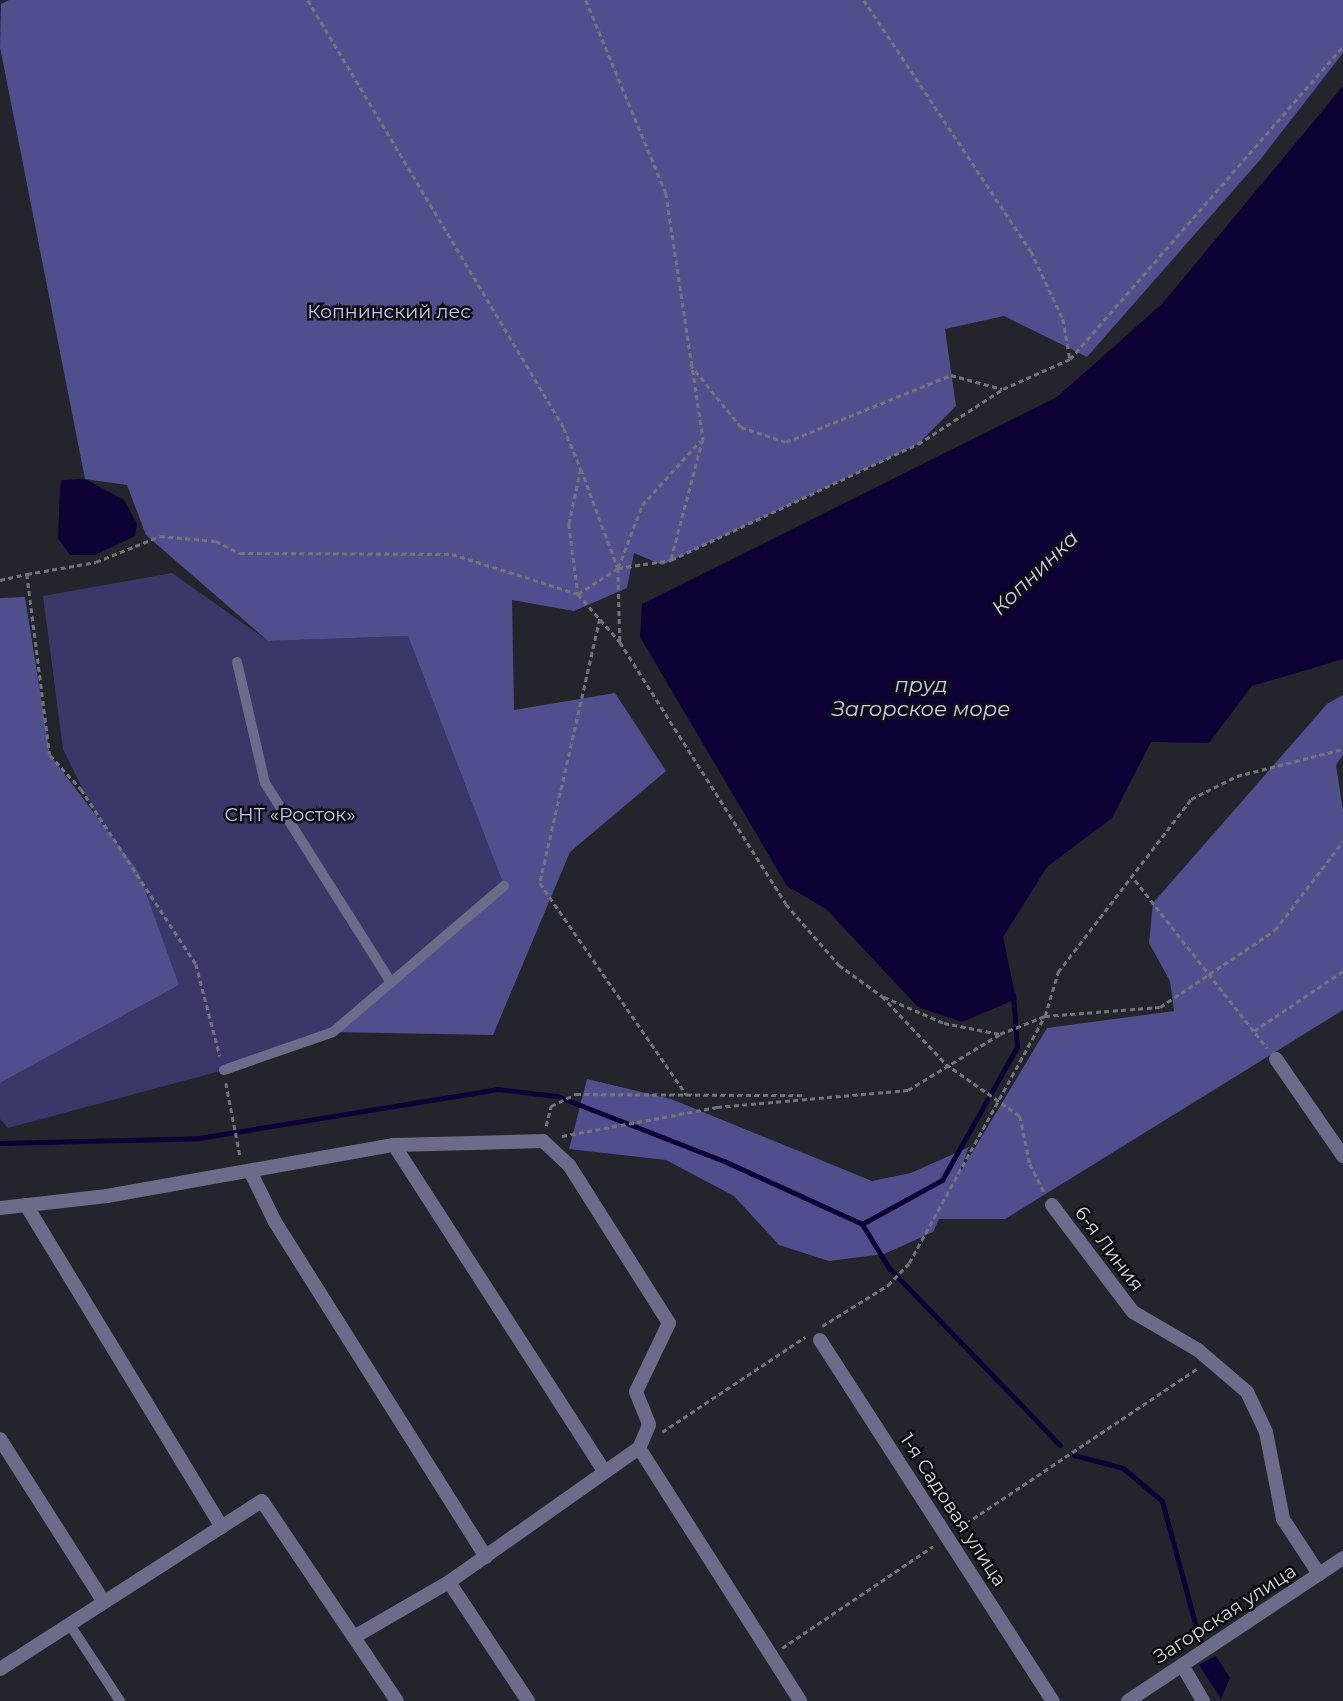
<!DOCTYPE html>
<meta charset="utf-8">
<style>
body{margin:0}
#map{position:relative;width:1343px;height:1701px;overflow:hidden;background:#24242c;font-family:Montserrat,sans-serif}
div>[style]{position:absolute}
.green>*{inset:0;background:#3a3869}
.forest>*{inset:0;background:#514e8e}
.water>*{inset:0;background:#0c0034}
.stream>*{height:5px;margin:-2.5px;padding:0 2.5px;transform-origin:2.5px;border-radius:2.5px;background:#0c0034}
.path>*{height:2.5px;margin-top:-1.25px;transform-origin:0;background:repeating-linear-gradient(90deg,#73747a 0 5px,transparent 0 8.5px)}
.service>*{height:10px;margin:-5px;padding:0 5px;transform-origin:5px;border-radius:5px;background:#6b6c8a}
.minor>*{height:14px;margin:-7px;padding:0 7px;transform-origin:7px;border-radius:7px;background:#6b6c8a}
span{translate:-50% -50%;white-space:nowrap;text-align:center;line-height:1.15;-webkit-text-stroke:5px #0e0e11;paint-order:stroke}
.park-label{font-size:19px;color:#c7c8ef}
.street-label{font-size:19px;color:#d7d8dd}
.water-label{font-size:21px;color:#cccdf3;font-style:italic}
</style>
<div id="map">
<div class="green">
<i style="clip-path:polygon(172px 573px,268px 641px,408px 636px,504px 886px,333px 1032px,224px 1070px,8px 1128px,0 1119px,0 1083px,179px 985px,63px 749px,43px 596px)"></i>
</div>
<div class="forest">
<i style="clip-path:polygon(9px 0,1343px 0,1343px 53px,1260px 160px,1087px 357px,1004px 316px,945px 329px,956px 406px,918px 444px,662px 565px,634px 553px,627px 588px,574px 611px,512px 600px,514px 710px,615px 693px,666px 771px,570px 852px,493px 1035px,333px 1032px,504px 886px,408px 636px,268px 641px,146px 535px,127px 485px,85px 479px,0 47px,1px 4px)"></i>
<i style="clip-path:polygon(25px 597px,50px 755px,138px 871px,179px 985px,0 1083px,0 598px)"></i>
<i style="clip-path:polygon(1343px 695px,1343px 755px,1336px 765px,1343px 811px,1343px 1010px,1005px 1219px,939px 1219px,933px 1232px,884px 1254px,829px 1261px,779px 1245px,734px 1196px,666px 1160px,569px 1149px,587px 1079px,671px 1099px,872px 1181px,911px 1173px,969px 1147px,958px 1176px,1047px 1028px,1174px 1011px,1170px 981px,1149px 943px,1153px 903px,1327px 704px)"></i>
</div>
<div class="water">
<i style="clip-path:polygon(1343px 86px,1343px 659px,1252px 686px,1209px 743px,1151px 742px,1112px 818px,1047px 867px,1003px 937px,1016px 999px,962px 1022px,918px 1007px,826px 909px,787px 886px,640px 637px,642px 604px,1057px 397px,1162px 304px)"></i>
<i style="clip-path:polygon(85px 479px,124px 500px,137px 524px,135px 536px,95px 555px,70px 555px,58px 538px,60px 487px,62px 480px)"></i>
<i style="clip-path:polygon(1216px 1656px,1230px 1678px,1221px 1699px,1199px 1665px)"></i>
</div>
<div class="stream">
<i style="left:0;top:1143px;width:199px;rotate:-1.4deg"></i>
<i style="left:199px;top:1138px;width:302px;rotate:-9.3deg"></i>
<i style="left:497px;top:1089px;width:60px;rotate:6.7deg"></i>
<i style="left:557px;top:1096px;width:179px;rotate:21.3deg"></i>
<i style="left:724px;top:1161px;width:152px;rotate:24.5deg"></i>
<i style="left:862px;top:1224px;width:91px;rotate:-28.8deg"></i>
<i style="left:942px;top:1180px;width:153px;rotate:-60.6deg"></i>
<i style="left:1017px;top:1047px;width:53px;rotate:-94.3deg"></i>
<i style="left:862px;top:1224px;width:52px;rotate:58.5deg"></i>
<i style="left:889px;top:1268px;width:246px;rotate:46deg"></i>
<i style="left:1074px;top:1455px;width:51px;rotate:14.9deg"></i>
<i style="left:1123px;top:1468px;width:51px;rotate:40.2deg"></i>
<i style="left:1162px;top:1501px;width:150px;rotate:74.9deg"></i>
</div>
<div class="path">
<i style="left:308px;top:0;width:499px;rotate:59.1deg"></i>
<i style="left:564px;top:428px;width:44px;rotate:67.5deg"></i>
<i style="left:581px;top:469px;width:56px;rotate:102.3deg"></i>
<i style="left:569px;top:524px;width:71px;rotate:82.7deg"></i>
<i style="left:578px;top:594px;width:64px;rotate:48.8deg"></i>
<i style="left:620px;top:642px;width:310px;rotate:57.6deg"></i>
<i style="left:786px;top:904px;width:81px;rotate:49deg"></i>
<i style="left:839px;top:965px;width:53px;rotate:35.8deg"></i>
<i style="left:882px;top:996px;width:93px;rotate:46.7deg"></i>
<i style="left:946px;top:1064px;width:90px;rotate:35.1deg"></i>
<i style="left:1020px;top:1116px;width:49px;rotate:78.2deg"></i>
<i style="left:1030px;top:1164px;width:33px;rotate:63deg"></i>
<i style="left:586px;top:0;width:209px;rotate:67.5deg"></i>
<i style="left:666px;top:193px;width:249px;rotate:81.4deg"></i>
<i style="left:703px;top:439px;width:125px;rotate:104.8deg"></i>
<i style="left:864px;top:0;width:301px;rotate:56.4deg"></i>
<i style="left:1031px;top:251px;width:75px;rotate:64.8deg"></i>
<i style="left:1063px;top:319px;width:40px;rotate:80deg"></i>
<i style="left:690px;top:364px;width:81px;rotate:51deg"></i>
<i style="left:741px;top:427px;width:47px;rotate:18.4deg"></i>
<i style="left:786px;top:442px;width:178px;rotate:-22.1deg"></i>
<i style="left:951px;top:375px;width:53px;rotate:15.4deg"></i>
<i style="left:581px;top:469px;width:106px;rotate:69.5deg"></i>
<i style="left:618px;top:568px;width:73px;rotate:88.4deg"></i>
<i style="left:618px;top:568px;width:67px;rotate:-69.1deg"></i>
<i style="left:642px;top:505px;width:86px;rotate:-47.8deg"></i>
<i style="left:27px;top:574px;width:70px;rotate:-9.9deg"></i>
<i style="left:96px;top:562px;width:69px;rotate:-22.1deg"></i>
<i style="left:160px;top:536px;width:56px;rotate:5.1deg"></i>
<i style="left:216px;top:541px;width:27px;rotate:27deg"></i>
<i style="left:240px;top:553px;width:212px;rotate:0.3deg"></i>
<i style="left:452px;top:554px;width:132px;rotate:17.6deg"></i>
<i style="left:578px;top:594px;width:48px;rotate:-33deg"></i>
<i style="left:618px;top:568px;width:54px;rotate:-8.6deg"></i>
<i style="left:671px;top:560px;width:273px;rotate:-25.2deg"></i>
<i style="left:918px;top:444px;width:101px;rotate:-32.9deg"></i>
<i style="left:1003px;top:389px;width:73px;rotate:-24.1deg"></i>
<i style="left:1070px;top:359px;width:415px;rotate:-48.9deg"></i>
<i style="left:0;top:580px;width:28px;rotate:-13deg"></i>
<i style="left:27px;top:574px;width:182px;rotate:82.8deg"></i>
<i style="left:50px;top:755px;width:46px;rotate:47.6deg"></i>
<i style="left:81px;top:789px;width:209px;rotate:56.7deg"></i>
<i style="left:196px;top:964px;width:95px;rotate:75.4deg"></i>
<i style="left:600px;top:619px;width:271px;rotate:102.8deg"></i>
<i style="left:540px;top:883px;width:258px;rotate:55.3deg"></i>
<i style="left:1135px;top:880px;width:214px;rotate:51.8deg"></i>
<i style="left:884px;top:997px;width:65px;rotate:23.4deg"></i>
<i style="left:944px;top:1023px;width:57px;rotate:11.1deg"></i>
<i style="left:1254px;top:1031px;width:107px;rotate:-34deg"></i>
<i style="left:226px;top:1083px;width:73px;rotate:79deg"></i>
<i style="left:546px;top:1126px;width:21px;rotate:-76deg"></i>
<i style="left:551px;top:1106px;width:28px;rotate:-26deg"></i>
<i style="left:576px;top:1094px;width:229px;rotate:0.3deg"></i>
<i style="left:562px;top:1136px;width:158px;rotate:-10.6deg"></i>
<i style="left:717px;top:1107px;width:192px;rotate:-5.1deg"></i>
<i style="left:908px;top:1090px;width:108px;rotate:-31.3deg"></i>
<i style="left:1000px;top:1034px;width:48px;rotate:-21.8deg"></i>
<i style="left:1045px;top:1016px;width:46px;rotate:-73.5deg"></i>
<i style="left:1058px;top:972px;width:218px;rotate:-52.4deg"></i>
<i style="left:1191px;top:799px;width:51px;rotate:-26.6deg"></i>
<i style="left:1237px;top:776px;width:109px;rotate:-14.3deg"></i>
<i style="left:822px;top:1326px;width:78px;rotate:-31.8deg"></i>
<i style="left:888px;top:1285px;width:30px;rotate:-46deg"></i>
<i style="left:909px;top:1263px;width:282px;rotate:-61.2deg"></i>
<i style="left:1045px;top:1016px;width:115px;rotate:-4.5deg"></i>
<i style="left:1160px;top:1007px;width:138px;rotate:-33.8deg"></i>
<i style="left:1275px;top:930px;width:112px;rotate:-52.6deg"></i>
<i style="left:662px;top:1432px;width:172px;rotate:-33.6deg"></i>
<i style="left:959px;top:1528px;width:288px;rotate:-33.8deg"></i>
<i style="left:782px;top:1648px;width:182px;rotate:-34deg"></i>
</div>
<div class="service">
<i style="left:237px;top:662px;width:124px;rotate:77deg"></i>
<i style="left:265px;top:783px;width:236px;rotate:57.7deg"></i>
<i style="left:224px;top:1070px;width:115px;rotate:-19.2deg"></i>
<i style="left:333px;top:1032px;width:225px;rotate:-40.5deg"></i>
<i style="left:70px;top:1625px;width:91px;rotate:56.7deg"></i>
</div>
<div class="minor">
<i style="left:1276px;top:1059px;width:118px;rotate:55.4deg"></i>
<i style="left:394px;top:1145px;width:388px;rotate:57.2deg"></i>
<i style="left:251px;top:1173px;width:55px;rotate:63.9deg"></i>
<i style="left:275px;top:1222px;width:396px;rotate:57.8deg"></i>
<i style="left:26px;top:1205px;width:377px;rotate:58.7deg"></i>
<i style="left:1052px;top:1205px;width:134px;rotate:52.9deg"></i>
<i style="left:1133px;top:1312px;width:75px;rotate:30.3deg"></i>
<i style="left:1198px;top:1350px;width:65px;rotate:40.6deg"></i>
<i style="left:1247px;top:1392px;width:44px;rotate:64.6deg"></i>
<i style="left:1266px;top:1432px;width:89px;rotate:78.9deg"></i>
<i style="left:1283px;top:1519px;width:66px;rotate:56.8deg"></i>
<i style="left:0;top:1208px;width:108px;rotate:-6.4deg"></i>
<i style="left:107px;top:1196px;width:291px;rotate:-10.1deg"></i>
<i style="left:394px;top:1145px;width:149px;rotate:-1.5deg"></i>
<i style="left:543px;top:1141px;width:35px;rotate:43deg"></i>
<i style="left:569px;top:1165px;width:187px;rotate:57.7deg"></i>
<i style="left:669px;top:1323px;width:76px;rotate:115.6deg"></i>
<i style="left:636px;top:1392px;width:35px;rotate:68deg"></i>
<i style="left:649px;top:1425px;width:25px;rotate:113deg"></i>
<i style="left:639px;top:1448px;width:232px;rotate:144.8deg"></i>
<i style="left:449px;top:1582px;width:108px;rotate:149.9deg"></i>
<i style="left:820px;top:1340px;width:430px;rotate:57.2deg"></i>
<i style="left:0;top:1439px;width:193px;rotate:57.5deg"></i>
<i style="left:639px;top:1448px;width:300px;rotate:57.5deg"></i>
<i style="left:449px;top:1582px;width:143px;rotate:56.4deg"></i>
<i style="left:1182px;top:1665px;width:42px;rotate:59.7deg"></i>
<i style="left:0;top:1669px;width:311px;rotate:-32.7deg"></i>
<i style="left:262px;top:1501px;width:241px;rotate:56deg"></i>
<i style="left:1128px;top:1701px;width:258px;rotate:-33.6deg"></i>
</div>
<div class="park-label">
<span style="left:389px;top:312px">Копнинский лес</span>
<span style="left:290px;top:815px">СНТ «Росток»</span>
</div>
<div class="street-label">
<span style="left:1109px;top:1249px;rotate:53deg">6-я Линия</span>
<span style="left:953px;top:1510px;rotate:57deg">1-я Садовая улица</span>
<span style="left:1225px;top:1614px;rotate:-33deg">Загорская улица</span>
</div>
<div class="water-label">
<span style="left:1035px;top:573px;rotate:-44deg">Копнинка</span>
<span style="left:921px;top:697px">пруд<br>Загорское море</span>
</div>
</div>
